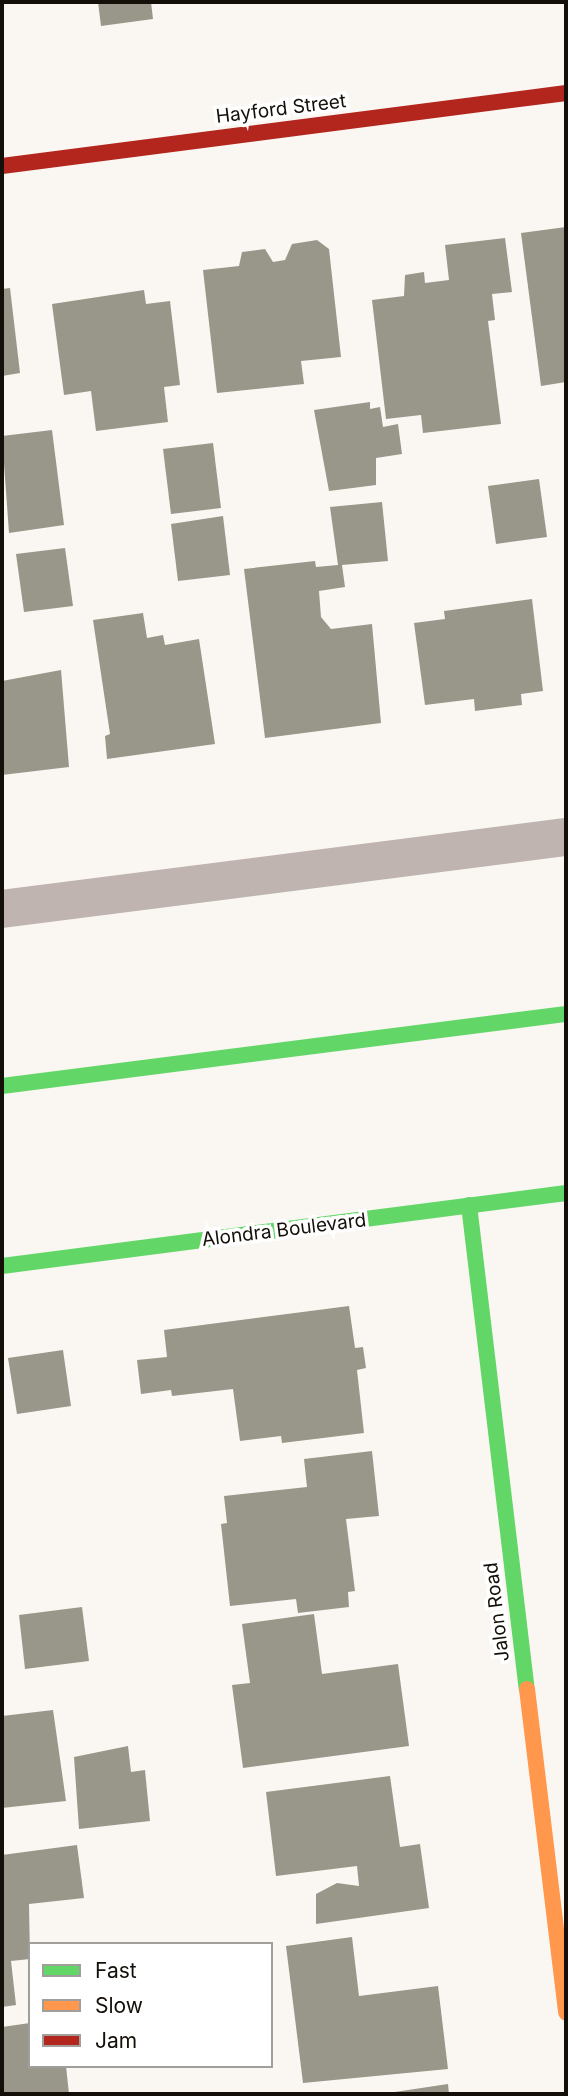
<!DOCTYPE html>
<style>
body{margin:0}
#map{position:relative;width:568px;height:2096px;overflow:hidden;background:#faf7f2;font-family:Inter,sans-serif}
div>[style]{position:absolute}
.building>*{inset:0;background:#99978a}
.street>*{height:38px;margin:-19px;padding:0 19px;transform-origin:19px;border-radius:19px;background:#bfb4af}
.fast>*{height:16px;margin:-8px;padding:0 8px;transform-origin:8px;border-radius:8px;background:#63d668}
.slow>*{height:16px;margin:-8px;padding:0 8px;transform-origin:8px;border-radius:8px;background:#ff974d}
.jam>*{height:16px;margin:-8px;padding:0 8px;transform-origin:8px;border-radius:8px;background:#b3261e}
span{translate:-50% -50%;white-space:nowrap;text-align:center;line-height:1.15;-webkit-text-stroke:7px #fff;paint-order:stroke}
.street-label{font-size:19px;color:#140f08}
.frame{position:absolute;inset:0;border:4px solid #140f08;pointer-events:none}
.legend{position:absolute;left:28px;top:1942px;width:245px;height:126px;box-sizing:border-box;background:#fff;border:2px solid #a19f9c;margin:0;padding:9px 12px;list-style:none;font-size:21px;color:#140f08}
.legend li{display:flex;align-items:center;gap:14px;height:35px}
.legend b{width:35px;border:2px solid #a19f9c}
</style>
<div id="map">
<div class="building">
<i style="clip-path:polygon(98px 2px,151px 2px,153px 19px,101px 26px)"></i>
<i style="clip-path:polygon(566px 227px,566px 382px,541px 386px,521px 233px)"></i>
<i style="clip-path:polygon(505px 238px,512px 292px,492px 294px,495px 320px,488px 321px,501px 424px,423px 433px,421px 415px,386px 419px,372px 300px,404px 296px,405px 275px,424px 272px,425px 283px,449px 280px,445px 245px)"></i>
<i style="clip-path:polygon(317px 240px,329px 249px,341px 357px,301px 361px,304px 384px,217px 393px,203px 270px,239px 266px,242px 252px,265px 249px,273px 262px,285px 260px,292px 244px)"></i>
<i style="clip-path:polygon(10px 288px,20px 373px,2px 376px,2px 289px)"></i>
<i style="clip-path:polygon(144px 290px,146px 304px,170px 301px,180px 385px,164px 387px,168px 422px,96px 431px,91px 391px,64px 395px,52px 304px)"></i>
<i style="clip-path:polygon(370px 402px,370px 409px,380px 407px,383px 427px,398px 424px,402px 454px,376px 458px,376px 485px,329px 491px,314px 410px)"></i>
<i style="clip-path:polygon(52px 430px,64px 525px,9px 533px,2px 436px)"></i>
<i style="clip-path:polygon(213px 443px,221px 508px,171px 514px,163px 449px)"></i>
<i style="clip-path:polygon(539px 479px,547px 537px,496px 544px,488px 486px)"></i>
<i style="clip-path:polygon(382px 502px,388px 561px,342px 565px,345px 587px,319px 591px,321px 617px,331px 629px,372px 624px,381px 723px,265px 738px,244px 569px,315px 561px,316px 567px,338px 565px,330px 507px)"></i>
<i style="clip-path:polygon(223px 516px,230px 575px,178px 581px,171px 524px)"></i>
<i style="clip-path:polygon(65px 548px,73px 606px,24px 612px,16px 554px)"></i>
<i style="clip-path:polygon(532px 599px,543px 691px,521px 694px,522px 705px,475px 711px,474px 699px,425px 705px,414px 623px,445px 619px,444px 611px)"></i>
<i style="clip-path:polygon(143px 613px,147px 638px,163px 635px,165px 645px,199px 639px,215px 744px,107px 759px,105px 736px,110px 734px,93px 620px)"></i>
<i style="clip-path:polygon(61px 670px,69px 767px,2px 775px,2px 681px)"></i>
<i style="clip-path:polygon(349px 1306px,355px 1348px,363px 1347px,366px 1368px,357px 1370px,364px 1433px,282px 1443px,281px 1436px,240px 1441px,233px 1389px,172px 1396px,171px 1390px,141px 1394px,137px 1360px,167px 1357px,164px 1330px)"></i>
<i style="clip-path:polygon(63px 1350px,71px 1406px,17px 1414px,8px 1358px)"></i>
<i style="clip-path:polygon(372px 1451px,379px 1516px,346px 1519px,355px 1591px,348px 1592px,349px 1607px,298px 1613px,296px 1599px,230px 1606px,221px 1524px,227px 1523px,224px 1496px,307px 1487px,304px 1459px)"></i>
<i style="clip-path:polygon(82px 1607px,89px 1661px,25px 1669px,19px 1615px)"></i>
<i style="clip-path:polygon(314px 1614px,322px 1674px,398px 1664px,409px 1746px,243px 1768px,232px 1685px,250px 1683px,242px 1624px)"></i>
<i style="clip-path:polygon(53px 1710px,66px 1801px,2px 1808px,2px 1716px)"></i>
<i style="clip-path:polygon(128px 1746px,131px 1772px,145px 1770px,150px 1821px,79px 1829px,74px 1757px)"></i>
<i style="clip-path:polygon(390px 1776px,400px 1847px,420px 1844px,429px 1908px,316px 1924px,316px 1894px,337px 1883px,359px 1886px,357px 1866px,276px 1876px,266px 1792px)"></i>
<i style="clip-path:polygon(77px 1845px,84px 1898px,29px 1904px,30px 1959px,11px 1961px,16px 2005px,2px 2007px,2px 1855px)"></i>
<i style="clip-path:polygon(352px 1937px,359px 1996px,438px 1986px,448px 2069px,303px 2083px,286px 1946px)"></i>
<i style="clip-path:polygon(30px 2023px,30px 2066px,66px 2066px,69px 2094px,2px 2094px,2px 2027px)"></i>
<i style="clip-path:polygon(448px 2084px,449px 2094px,388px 2094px,388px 2093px)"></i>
</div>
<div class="street">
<i style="left:2px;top:909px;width:569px;rotate:-7.28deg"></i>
</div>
<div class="fast">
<i style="left:2px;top:1086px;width:569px;rotate:-7.28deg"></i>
<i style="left:469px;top:1205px;width:487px;rotate:83.2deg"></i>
<i style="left:2px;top:1266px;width:569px;rotate:-7.37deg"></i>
</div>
<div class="slow">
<i style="left:527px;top:1689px;width:326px;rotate:83.1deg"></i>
</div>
<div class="jam">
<i style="left:2px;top:166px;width:569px;rotate:-7.37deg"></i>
</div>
<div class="street-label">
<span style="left:281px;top:109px;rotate:-7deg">Hayford Street</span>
<span style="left:284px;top:1230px;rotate:-7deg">Alondra Boulevard</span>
<span style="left:497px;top:1612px;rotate:-97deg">Jalon Road</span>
</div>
<div class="frame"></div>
<ul class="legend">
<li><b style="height:9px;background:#63d668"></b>Fast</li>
<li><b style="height:9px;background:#ff974d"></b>Slow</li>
<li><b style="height:9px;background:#b3261e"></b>Jam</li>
</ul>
</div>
